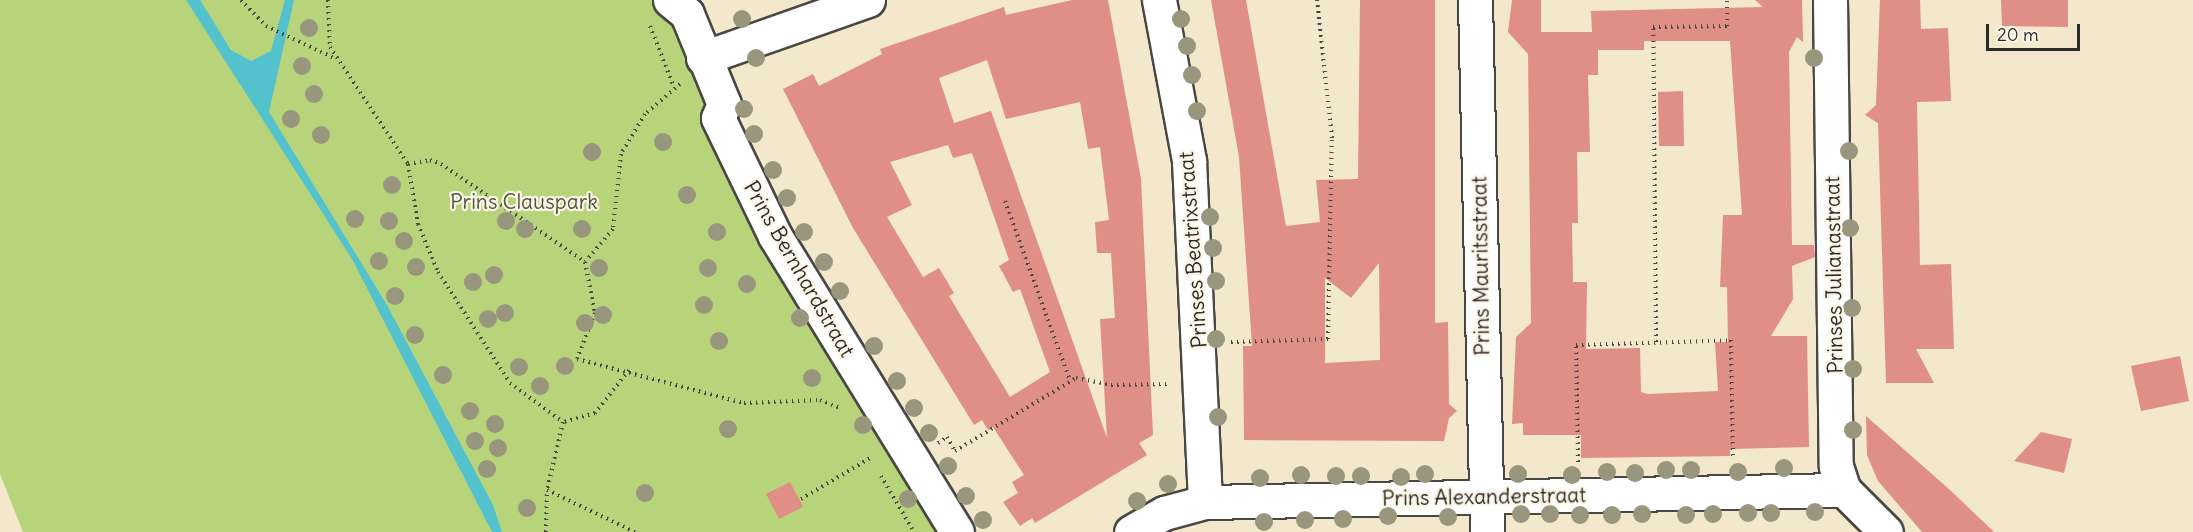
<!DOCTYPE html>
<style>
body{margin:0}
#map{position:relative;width:2193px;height:532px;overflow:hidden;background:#f3e7cc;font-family:Delius,sans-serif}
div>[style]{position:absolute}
.green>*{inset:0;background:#b7d47b}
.water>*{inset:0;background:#54c2cc}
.building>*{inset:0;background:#df8f86}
.path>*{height:4px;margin-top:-2px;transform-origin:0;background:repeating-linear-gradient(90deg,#494743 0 1.5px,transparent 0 6px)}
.roads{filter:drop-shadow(2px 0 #494743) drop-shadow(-2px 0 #494743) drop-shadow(0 2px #494743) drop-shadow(0 -2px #494743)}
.minor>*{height:33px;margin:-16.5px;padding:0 16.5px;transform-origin:16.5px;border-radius:16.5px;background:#fff}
.trees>*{width:18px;height:18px;margin:-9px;border-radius:50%;background:#98977e}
span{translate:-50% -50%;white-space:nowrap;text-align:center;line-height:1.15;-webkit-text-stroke:4.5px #fcf5e5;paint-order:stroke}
.park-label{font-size:21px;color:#4e553f}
.street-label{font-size:21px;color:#2b2b2b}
.scale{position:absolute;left:1986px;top:24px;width:94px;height:27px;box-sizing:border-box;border:3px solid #2b2b2b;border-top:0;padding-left:8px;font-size:18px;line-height:21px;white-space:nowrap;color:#2b2b2b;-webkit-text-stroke:4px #fcf5e5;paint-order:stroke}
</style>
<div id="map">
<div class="green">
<i style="clip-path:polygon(0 0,660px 0,667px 19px,680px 25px,945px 532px,23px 532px,0 474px)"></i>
</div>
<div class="water">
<i style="clip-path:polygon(186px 0,200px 0,231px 50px,251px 61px,271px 51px,285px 0,294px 0,269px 112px,387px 305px,493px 505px,502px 532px,492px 532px,352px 259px)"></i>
</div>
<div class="building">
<i style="clip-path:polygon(evenodd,1072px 0,1108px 0,1141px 179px,1153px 435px,1139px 443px,1147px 455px,1035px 523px,1032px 518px,1020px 526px,1003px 502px,1018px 493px,1012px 482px,1024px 475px,993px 427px,988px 430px,982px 420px,974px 425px,853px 228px,783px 89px,813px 74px,819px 86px,882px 54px,880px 49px,1004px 7px,1006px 15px,1072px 0,987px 60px,1006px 119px,1080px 102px,1088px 149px,1100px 147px,1109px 220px,1095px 222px,1097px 253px,1111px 253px,1115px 318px,1100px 319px,1107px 438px,991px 111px,954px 123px,939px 78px,987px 60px,1072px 0,948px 145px,953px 158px,972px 153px,1009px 260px,999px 266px,1013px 292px,1020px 289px,1050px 372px,1010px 397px,949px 296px,954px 293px,939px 268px,923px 277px,887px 217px,912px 205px,890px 162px,948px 145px)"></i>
<i style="clip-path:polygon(evenodd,1211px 0,1246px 0,1286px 226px,1320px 222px,1316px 180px,1358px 179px,1360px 0,1435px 0,1435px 323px,1448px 322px,1449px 404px,1457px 411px,1449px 418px,1444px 441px,1244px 440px,1243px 346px,1252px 346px,1239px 157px,1211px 0,1379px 263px,1380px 360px,1325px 363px,1325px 278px,1351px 298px,1379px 263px)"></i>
<i style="clip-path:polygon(evenodd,1512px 0,1541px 0,1541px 32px,1592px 32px,1591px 11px,1763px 7px,1755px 0,1802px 0,1803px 42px,1797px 37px,1789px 52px,1792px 245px,1814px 245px,1815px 257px,1792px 266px,1793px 299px,1771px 336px,1807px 336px,1809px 447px,1730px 449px,1730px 456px,1581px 458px,1581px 435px,1523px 435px,1523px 423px,1512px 424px,1516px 337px,1531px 323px,1528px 54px,1508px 32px,1512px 0,1644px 41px,1730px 41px,1742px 215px,1723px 215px,1720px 287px,1727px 287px,1728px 342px,1715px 342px,1718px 391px,1648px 394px,1641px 392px,1640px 348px,1586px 349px,1587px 282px,1573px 282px,1572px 223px,1578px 223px,1577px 152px,1590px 152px,1588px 75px,1598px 75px,1598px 50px,1644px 50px,1644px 41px)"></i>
<i style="clip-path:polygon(1880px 0,1920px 0,1921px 29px,1948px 28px,1951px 101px,1917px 102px,1920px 265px,1951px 264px,1954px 349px,1916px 349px,1934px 383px,1886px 383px,1878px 123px,1865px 115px,1876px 105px)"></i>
<i style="clip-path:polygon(2001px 0,2068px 0,2068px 27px,2002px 26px)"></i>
<i style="clip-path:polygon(1683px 91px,1684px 146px,1659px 146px,1658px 92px)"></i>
<i style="clip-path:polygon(2180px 356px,2189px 401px,2141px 411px,2131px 366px)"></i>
<i style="clip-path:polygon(1866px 416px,1950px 490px,1994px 532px,1922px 532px,1878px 481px,1867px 455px)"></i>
<i style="clip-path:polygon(2041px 432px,2072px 439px,2064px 473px,2014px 461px)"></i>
<i style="clip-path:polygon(790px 482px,803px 507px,779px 519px,766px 494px)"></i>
</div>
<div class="path">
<i style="left:241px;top:0;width:36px;rotate:46deg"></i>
<i style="left:266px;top:26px;width:77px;rotate:25.2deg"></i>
<i style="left:328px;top:0;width:47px;rotate:87.6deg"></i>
<i style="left:330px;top:47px;width:141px;rotate:56.3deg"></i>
<i style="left:408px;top:164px;width:61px;rotate:80.5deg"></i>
<i style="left:418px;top:224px;width:52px;rotate:67.4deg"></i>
<i style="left:438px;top:272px;width:132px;rotate:57deg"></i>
<i style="left:510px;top:383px;width:66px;rotate:36.3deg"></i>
<i style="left:650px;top:26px;width:66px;rotate:68.5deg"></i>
<i style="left:680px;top:84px;width:46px;rotate:139.4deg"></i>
<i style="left:645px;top:114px;width:47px;rotate:121deg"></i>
<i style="left:621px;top:154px;width:75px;rotate:96.1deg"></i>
<i style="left:613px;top:229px;width:43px;rotate:130.3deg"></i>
<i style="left:585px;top:262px;width:52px;rotate:78.9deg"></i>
<i style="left:595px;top:313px;width:49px;rotate:111.4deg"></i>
<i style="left:577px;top:359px;width:173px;rotate:14.8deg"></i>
<i style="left:744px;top:403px;width:76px;rotate:-2.3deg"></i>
<i style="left:820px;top:400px;width:22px;rotate:22deg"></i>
<i style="left:408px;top:164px;width:22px;rotate:-10deg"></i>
<i style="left:430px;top:160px;width:12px;rotate:20deg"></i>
<i style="left:441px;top:164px;width:174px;rotate:34.2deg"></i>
<i style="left:1005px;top:201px;width:191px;rotate:70.1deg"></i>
<i style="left:1231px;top:342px;width:97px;rotate:-1.8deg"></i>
<i style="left:1328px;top:339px;width:201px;rotate:-88.9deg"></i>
<i style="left:1332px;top:138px;width:139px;rotate:-96.2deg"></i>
<i style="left:1656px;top:342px;width:315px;rotate:-90.5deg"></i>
<i style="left:1653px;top:27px;width:74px;rotate:-0.8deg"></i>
<i style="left:1727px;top:26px;width:26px;rotate:-90deg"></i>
<i style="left:629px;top:370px;width:55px;rotate:128.3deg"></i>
<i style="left:595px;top:413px;width:33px;rotate:164deg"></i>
<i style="left:563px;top:422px;width:70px;rotate:103.2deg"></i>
<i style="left:547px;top:490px;width:98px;rotate:25.5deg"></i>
<i style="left:938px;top:443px;width:11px;rotate:-34deg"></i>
<i style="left:947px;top:437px;width:16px;rotate:60deg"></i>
<i style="left:955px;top:451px;width:141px;rotate:-31.1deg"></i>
<i style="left:1076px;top:378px;width:36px;rotate:11deg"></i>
<i style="left:1111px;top:385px;width:57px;rotate:-1deg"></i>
<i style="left:1578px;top:462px;width:117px;rotate:-91deg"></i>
<i style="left:1576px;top:345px;width:155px;rotate:-1.8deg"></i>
<i style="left:1731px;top:340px;width:120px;rotate:89deg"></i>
<i style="left:881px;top:476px;width:65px;rotate:59.5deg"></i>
<i style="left:801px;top:499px;width:80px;rotate:-30.7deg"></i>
<i style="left:546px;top:532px;width:42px;rotate:-88.6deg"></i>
</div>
<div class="roads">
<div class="minor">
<i style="left:670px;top:0;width:22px;rotate:39deg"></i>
<i style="left:687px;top:14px;width:97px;rotate:67.7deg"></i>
<i style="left:724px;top:104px;width:15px;rotate:113deg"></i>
<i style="left:718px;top:118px;width:131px;rotate:64.2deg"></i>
<i style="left:775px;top:236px;width:347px;rotate:58.4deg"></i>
<i style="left:1159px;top:0;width:164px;rotate:79.4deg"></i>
<i style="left:1189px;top:161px;width:341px;rotate:87.3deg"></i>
<i style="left:1475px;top:0;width:532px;rotate:88.71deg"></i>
<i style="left:1830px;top:0;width:466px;rotate:89.3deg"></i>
<i style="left:1836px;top:466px;width:25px;rotate:72deg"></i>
<i style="left:1844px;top:490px;width:59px;rotate:45deg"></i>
<i style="left:703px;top:58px;width:175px;rotate:-19.4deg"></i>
<i style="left:1131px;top:532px;width:38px;rotate:-30deg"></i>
<i style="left:1164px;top:513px;width:42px;rotate:-15deg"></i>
<i style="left:1205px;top:502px;width:639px;rotate:-1.08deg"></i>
</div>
</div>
<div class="trees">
<i style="left:742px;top:19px"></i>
<i style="left:1181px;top:19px"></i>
<i style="left:309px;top:28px"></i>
<i style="left:1187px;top:46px"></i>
<i style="left:756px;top:58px"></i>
<i style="left:1814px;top:58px"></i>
<i style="left:302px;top:66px"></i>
<i style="left:1192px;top:75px"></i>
<i style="left:314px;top:94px"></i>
<i style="left:744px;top:109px"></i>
<i style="left:1197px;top:111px"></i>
<i style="left:291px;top:119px"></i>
<i style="left:754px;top:134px"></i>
<i style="left:321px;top:135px"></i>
<i style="left:663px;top:142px"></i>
<i style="left:1849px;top:151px"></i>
<i style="left:592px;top:152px"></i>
<i style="left:773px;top:170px"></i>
<i style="left:392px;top:185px"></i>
<i style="left:687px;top:195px"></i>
<i style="left:787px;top:198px"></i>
<i style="left:1210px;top:217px"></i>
<i style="left:355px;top:219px"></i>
<i style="left:389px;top:221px"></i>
<i style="left:506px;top:221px"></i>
<i style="left:1850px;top:228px"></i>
<i style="left:525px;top:229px"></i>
<i style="left:582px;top:229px"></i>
<i style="left:717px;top:232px"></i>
<i style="left:804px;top:232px"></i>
<i style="left:404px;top:241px"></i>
<i style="left:1213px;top:248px"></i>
<i style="left:379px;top:261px"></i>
<i style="left:824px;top:262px"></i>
<i style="left:416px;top:267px"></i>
<i style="left:599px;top:268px"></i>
<i style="left:708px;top:268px"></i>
<i style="left:494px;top:275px"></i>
<i style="left:1216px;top:281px"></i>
<i style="left:473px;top:282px"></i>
<i style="left:747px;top:284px"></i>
<i style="left:840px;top:291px"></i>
<i style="left:395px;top:296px"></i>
<i style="left:704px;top:305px"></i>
<i style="left:1852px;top:308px"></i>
<i style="left:505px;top:313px"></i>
<i style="left:603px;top:315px"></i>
<i style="left:800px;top:318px"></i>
<i style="left:488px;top:319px"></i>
<i style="left:585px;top:323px"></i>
<i style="left:415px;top:335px"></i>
<i style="left:1216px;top:339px"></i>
<i style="left:719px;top:341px"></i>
<i style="left:874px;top:346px"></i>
<i style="left:565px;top:366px"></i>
<i style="left:519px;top:367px"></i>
<i style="left:1853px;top:369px"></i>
<i style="left:443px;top:375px"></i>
<i style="left:812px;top:378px"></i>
<i style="left:897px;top:381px"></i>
<i style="left:540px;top:386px"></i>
<i style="left:914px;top:408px"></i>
<i style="left:470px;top:411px"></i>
<i style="left:1218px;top:417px"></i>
<i style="left:495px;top:424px"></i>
<i style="left:863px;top:425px"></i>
<i style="left:728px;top:429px"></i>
<i style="left:1853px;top:430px"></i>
<i style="left:929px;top:433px"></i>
<i style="left:475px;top:441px"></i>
<i style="left:498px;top:448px"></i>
<i style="left:948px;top:466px"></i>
<i style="left:1784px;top:468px"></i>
<i style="left:487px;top:469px"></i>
<i style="left:1666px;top:470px"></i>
<i style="left:1691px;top:470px"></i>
<i style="left:1607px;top:472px"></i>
<i style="left:1738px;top:472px"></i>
<i style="left:1635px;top:473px"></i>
<i style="left:1425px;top:474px"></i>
<i style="left:1518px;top:474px"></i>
<i style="left:1301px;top:475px"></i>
<i style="left:1572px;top:475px"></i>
<i style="left:1336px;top:476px"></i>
<i style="left:1361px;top:476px"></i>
<i style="left:1401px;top:477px"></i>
<i style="left:1260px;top:478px"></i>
<i style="left:1168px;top:484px"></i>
<i style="left:645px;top:493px"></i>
<i style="left:966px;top:496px"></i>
<i style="left:908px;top:499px"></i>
<i style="left:1137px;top:501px"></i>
<i style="left:527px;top:508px"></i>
<i style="left:1815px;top:512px"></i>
<i style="left:1748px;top:513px"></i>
<i style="left:1771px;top:513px"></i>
<i style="left:1521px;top:514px"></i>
<i style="left:1550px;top:514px"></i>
<i style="left:1642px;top:514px"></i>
<i style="left:1713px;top:514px"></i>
<i style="left:1580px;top:515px"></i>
<i style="left:1612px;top:515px"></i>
<i style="left:1686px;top:515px"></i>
<i style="left:1388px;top:516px"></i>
<i style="left:1448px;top:517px"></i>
<i style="left:1343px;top:519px"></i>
<i style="left:983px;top:520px"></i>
<i style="left:1305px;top:520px"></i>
<i style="left:1264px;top:522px"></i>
</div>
<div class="park-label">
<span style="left:524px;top:202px">Prins Clauspark</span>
</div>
<div class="street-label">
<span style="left:1193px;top:250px;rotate:-94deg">Prinses Beatrixstraat</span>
<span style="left:1481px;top:266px;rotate:-91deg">Prins Mauritsstraat</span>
<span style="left:799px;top:269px;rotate:60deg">Prins Bernhardstraat</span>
<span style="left:1834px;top:275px;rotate:-91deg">Prinses Julianastraat</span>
<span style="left:1484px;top:497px;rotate:-1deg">Prins Alexanderstraat</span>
</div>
<div class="scale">20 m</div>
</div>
